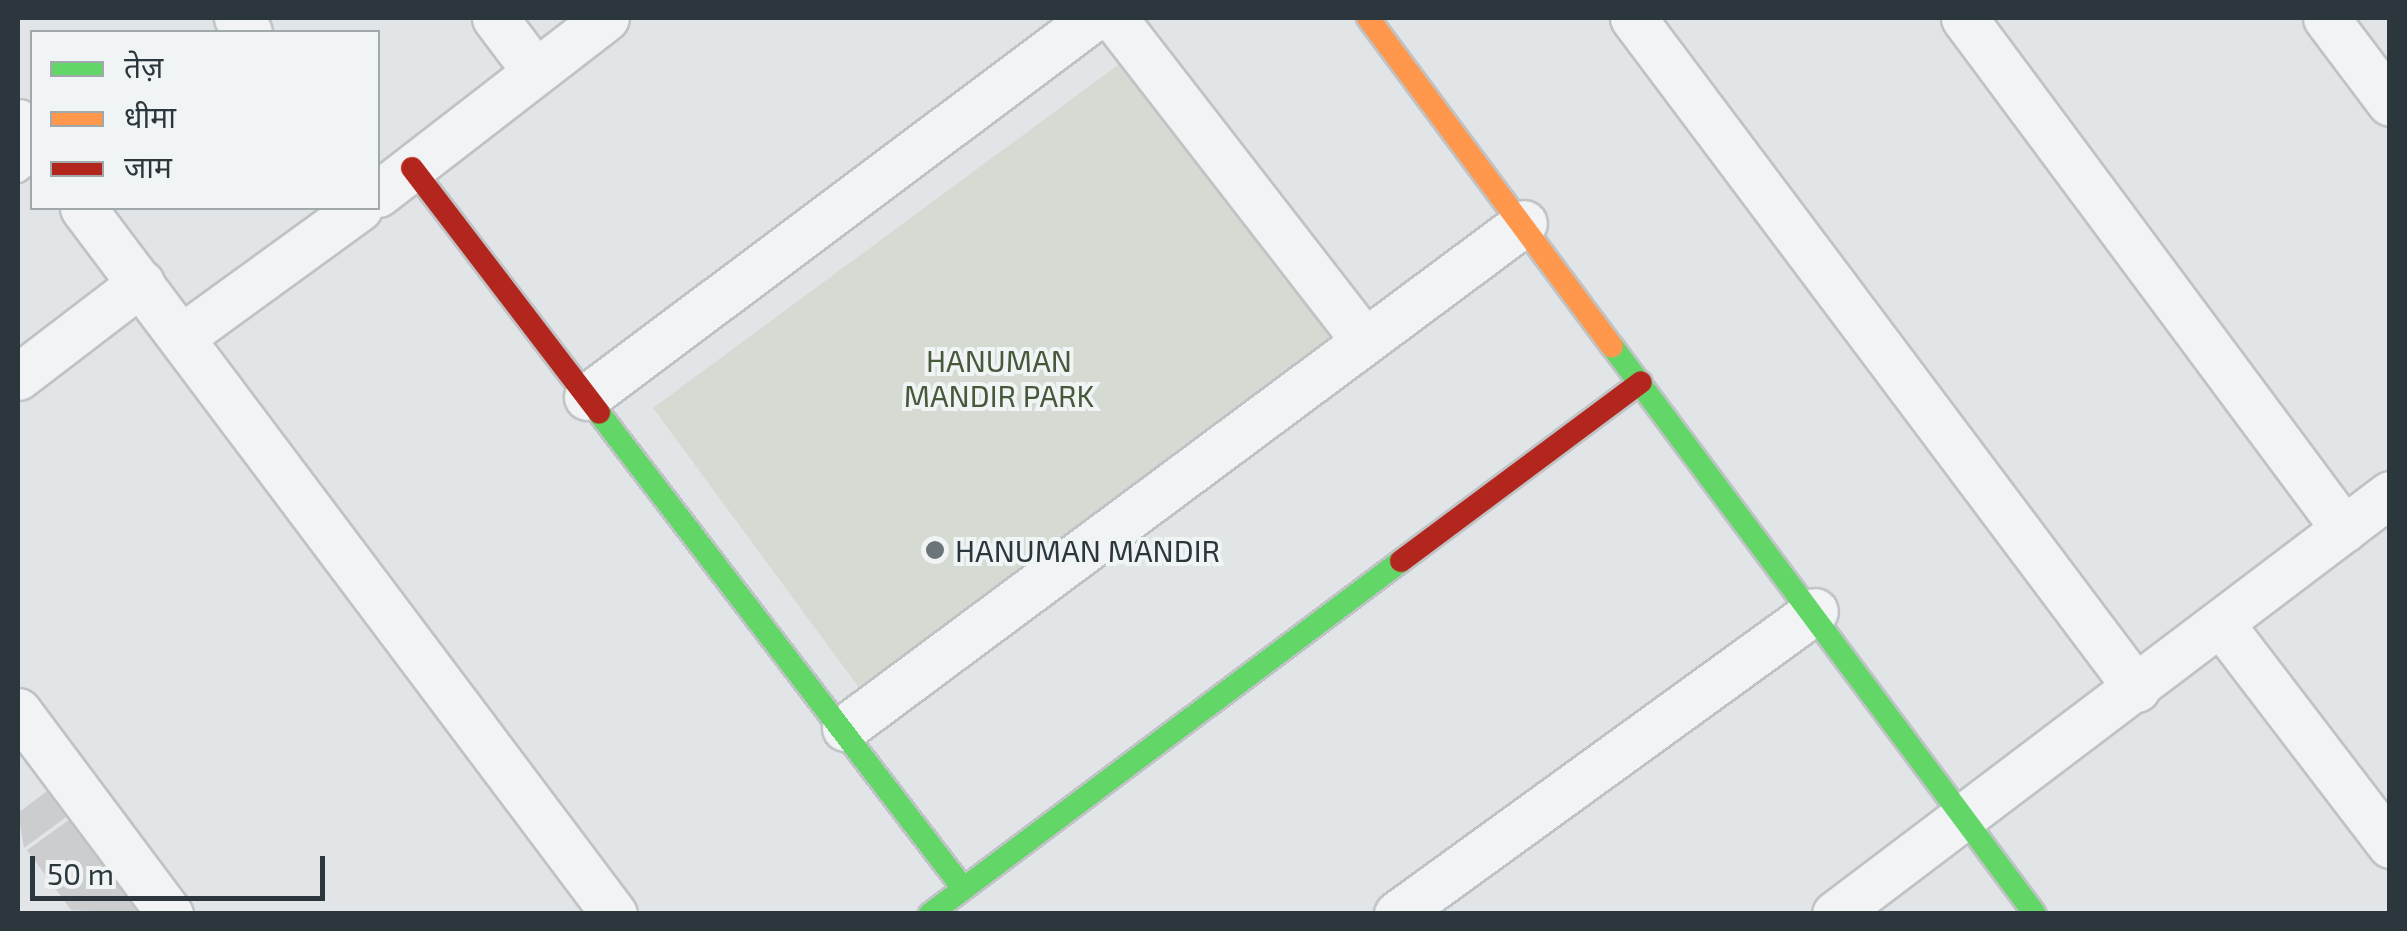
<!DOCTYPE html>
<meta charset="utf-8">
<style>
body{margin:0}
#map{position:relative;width:2407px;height:931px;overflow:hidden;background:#e2e5e7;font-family:"Exo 2","Noto Sans Devanagari",sans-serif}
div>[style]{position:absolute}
.green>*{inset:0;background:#d5dad3}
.building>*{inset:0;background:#cbcdcf}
.roads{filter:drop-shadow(2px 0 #c0c3c5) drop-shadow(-2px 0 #c0c3c5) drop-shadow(0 2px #c0c3c5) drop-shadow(0 -2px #c0c3c5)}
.lane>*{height:22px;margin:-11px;padding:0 11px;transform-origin:11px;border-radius:11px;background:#f1f3f4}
.street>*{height:45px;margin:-22.5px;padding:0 22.5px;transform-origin:22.5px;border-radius:22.5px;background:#f1f3f4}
.fast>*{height:22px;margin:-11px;padding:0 11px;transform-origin:11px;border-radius:11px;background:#63d668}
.slow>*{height:22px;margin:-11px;padding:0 11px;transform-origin:11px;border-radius:11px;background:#ff974d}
.jam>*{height:22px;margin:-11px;padding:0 11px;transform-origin:11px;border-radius:11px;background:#b3261e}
.dots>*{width:28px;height:28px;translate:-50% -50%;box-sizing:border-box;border:5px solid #f0f4f5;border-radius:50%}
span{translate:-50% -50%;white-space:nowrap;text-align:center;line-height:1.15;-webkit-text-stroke:8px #f0f4f5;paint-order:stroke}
.park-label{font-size:30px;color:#48583a}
.poi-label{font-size:30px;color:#2b373d}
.left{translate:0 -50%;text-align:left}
.frame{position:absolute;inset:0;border:20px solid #2b373d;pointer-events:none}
.legend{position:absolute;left:30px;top:30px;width:350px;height:180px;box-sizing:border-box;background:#f0f4f5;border:2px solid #a1a8ab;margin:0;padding:12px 18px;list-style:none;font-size:30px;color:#2b373d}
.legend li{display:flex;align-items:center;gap:20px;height:50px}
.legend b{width:50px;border:2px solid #a1a8ab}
.scale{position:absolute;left:30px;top:856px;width:295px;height:45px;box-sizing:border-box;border:5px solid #2b373d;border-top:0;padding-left:12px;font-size:30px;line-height:35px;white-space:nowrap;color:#2b373d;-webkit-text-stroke:8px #f0f4f5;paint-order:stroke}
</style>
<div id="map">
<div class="green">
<i style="clip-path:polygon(1130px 56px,1345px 347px,868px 700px,653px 408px)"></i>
</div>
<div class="building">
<i style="clip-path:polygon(58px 783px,77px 809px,24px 848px,18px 813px)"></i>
<i style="clip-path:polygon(80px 812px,156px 914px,71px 910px,27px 850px)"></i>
</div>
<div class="roads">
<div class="lane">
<i style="left:18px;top:171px;width:18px;rotate:-38deg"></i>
</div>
<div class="street">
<i style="left:237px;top:18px;width:18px;rotate:49deg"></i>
<i style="left:495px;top:18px;width:66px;rotate:53deg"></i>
<i style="left:1114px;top:18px;width:408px;rotate:52.2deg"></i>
<i style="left:1633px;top:18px;width:839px;rotate:53.09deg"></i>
<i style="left:1964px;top:18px;width:637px;rotate:53.36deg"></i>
<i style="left:2326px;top:18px;width:106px;rotate:53deg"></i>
<i style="left:18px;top:122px;width:24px;rotate:54deg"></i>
<i style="left:378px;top:194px;width:288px;rotate:-37.7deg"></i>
<i style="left:83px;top:208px;width:883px;rotate:53.05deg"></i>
<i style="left:183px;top:336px;width:218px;rotate:-36deg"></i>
<i style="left:18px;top:377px;width:155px;rotate:-37.4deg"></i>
<i style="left:587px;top:397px;width:632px;rotate:-36.83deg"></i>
<i style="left:2222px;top:625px;width:277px;rotate:52.6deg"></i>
<i style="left:18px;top:711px;width:254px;rotate:53.2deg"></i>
<i style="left:845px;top:728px;width:846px;rotate:-36.64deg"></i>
<i style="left:1397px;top:914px;width:516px;rotate:-35.94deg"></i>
<i style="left:1835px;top:914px;width:696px;rotate:-37.12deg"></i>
</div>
<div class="fast">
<i style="left:1612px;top:346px;width:708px;rotate:53.32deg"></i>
<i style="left:599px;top:413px;width:598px;rotate:52.54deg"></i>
<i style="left:930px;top:914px;width:589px;rotate:-36.85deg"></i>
</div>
<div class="slow">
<i style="left:1368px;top:18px;width:409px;rotate:53.4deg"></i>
</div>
<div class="jam">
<i style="left:412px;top:168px;width:308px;rotate:52.6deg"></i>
<i style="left:1401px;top:561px;width:299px;rotate:-36.7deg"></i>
</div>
</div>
<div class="dots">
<i style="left:935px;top:550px;background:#6b7478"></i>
</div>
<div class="park-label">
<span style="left:999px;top:377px">HANUMAN<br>MANDIR PARK</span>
</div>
<div class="poi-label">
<span class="left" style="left:955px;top:550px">HANUMAN MANDIR</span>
</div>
<div class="frame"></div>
<ul class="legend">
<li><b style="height:12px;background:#63d668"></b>तेज़</li>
<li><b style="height:12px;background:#ff974d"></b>धीमा</li>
<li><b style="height:12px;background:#b3261e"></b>जाम</li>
</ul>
<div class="scale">50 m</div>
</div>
